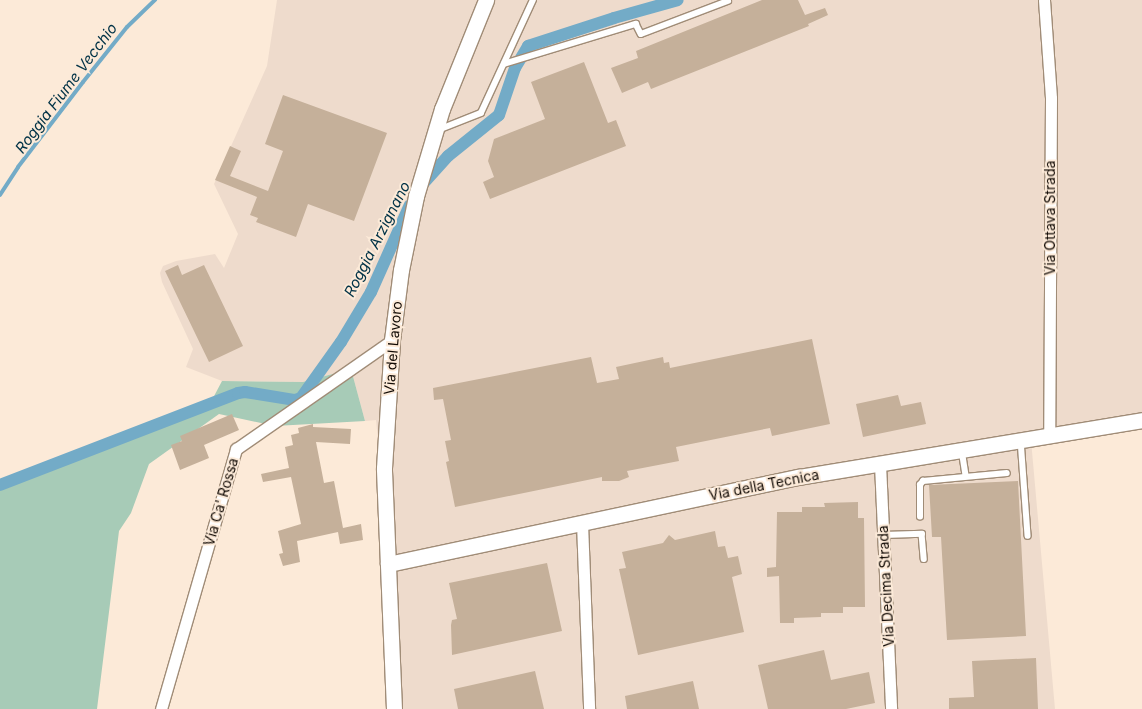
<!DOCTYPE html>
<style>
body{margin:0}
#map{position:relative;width:1142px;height:709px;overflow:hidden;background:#fcead8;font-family:Inter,sans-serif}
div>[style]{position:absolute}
.industrial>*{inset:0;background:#eedbcc}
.green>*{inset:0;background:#a7cbb7}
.stream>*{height:4px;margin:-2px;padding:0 2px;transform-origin:2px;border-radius:2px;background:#73abc7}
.canal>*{height:12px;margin:-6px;padding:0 6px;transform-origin:6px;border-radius:6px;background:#73abc7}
.building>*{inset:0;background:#c5b09a}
.roads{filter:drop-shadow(1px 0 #a08c77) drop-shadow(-1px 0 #a08c77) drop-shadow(0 1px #a08c77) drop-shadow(0 -1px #a08c77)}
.service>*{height:5.5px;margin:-2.75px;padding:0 2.75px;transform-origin:2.75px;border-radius:2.75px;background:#fff}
.minor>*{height:11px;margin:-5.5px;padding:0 5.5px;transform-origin:5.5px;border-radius:5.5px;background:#fff}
.tertiary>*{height:15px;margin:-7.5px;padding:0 7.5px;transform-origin:7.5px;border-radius:7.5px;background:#fff}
span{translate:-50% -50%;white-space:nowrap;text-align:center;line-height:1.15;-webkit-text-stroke:4px #fcead8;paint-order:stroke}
.street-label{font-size:14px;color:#120b05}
.water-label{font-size:15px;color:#003246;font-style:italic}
</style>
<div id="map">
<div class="industrial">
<i style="clip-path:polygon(277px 0,1142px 0,1142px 423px,1031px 440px,1055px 709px,393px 709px,383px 489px,376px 420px,365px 421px,351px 369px,303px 382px,222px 381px,186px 367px,193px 349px,162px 282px,160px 273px,163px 266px,176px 261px,215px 254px,224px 268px,238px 234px,214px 184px,267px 66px)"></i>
</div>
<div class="green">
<i style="clip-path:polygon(351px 369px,365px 421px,275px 426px,219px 414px,149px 464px,131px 513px,119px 531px,97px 709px,0 709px,0 485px,212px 400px,222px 381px,303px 382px)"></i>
</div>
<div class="stream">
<i style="left:0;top:195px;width:33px;rotate:-57deg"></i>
<i style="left:18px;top:167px;width:107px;rotate:-52.6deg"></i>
<i style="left:83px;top:82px;width:70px;rotate:-51.3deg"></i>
<i style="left:127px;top:27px;width:39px;rotate:-44deg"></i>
</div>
<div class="canal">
<i style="left:421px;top:186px;width:40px;rotate:-48deg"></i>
<i style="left:448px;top:156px;width:65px;rotate:-38.8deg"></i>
<i style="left:499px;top:115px;width:50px;rotate:-71.2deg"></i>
<i style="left:515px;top:68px;width:26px;rotate:-59deg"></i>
<i style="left:528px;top:46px;width:90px;rotate:-18deg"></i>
<i style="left:614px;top:18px;width:66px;rotate:-15.7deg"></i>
<i style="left:0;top:485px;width:255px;rotate:-21.1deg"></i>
<i style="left:238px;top:393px;width:7px;rotate:-8deg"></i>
<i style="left:245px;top:392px;width:51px;rotate:9.1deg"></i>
<i style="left:295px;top:400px;width:6px;rotate:-18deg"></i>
<i style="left:301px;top:398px;width:69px;rotate:-54.5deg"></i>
<i style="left:341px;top:342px;width:58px;rotate:-59deg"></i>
<i style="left:371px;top:292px;width:95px;rotate:-65.9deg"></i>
</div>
<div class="building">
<i style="clip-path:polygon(762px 0,798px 0,805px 15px,825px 8px,828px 15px,808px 24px,809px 26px,651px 89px,648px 82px,622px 93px,611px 68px,638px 58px,636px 51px)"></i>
<i style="clip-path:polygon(584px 62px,608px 123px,616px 120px,626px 146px,490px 199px,483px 182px,494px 177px,488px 161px,494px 139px,545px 119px,531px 82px)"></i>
<i style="clip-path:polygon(283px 95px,387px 133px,354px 221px,308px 204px,296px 237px,256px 222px,258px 218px,250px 215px,257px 197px,215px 180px,230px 146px,241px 151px,230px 176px,268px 191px,283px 151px,265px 144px)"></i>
<i style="clip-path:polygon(178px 265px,182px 275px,204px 265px,243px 346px,209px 362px,165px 271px)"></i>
<i style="clip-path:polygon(812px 339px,830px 424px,772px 436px,770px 428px,676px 447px,679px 461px,627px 471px,629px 477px,619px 481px,602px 481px,602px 477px,455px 507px,446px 462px,449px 461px,445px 441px,451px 440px,443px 399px,434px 400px,433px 388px,591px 357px,597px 383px,619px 379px,616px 367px,663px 357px,664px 363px,669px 362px,670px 368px)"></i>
<i style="clip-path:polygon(898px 395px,901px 406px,921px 402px,926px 424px,863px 437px,856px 404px)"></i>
<i style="clip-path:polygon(232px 414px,239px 430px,204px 445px,209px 458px,180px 470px,171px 445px,182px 441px,180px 436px)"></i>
<i style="clip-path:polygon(313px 424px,313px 427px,351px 429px,350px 444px,316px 442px,324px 483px,334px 481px,343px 528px,361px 524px,363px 540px,340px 544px,338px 532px,297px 541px,300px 562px,283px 566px,279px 554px,283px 553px,278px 531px,301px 524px,291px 477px,263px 482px,261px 474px,289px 468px,285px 447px,293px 445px,291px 435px,299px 433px,298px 428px)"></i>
<i style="clip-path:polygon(1018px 481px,1026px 636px,947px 640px,941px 537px,932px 537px,929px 485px)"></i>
<i style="clip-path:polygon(858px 502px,858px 518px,864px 518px,865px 607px,843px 607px,843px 613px,821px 613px,821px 617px,794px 618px,794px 623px,780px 623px,779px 576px,767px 577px,767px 568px,776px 567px,777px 512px,802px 512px,802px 507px,825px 507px,824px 503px)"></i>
<i style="clip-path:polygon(715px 531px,718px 547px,725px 546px,728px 558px,738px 556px,742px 574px,732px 577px,744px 632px,638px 655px,619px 569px,626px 568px,622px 552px,663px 543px,669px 535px,675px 540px)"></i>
<i style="clip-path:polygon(547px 563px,562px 631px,452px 655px,451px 625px,452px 620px,457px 619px,449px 583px)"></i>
<i style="clip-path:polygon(824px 650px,831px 680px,869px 672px,875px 703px,846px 709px,768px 709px,758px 665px)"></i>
<i style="clip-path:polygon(1036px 658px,1038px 709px,949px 709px,949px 698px,974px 697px,972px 661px)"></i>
<i style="clip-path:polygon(535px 671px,544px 709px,458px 709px,454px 689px)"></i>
<i style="clip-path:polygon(693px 681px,699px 709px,627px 709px,625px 696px)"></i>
</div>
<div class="roads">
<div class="service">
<i style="left:504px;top:64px;width:138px;rotate:-16.9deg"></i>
<i style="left:636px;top:24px;width:11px;rotate:63deg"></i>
<i style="left:641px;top:34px;width:93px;rotate:-20.8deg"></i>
<i style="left:438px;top:130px;width:46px;rotate:-21.6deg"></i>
<i style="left:481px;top:113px;width:124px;rotate:-65.3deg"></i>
<i style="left:1021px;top:440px;width:96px;rotate:85.8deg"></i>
<i style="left:962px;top:450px;width:26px;rotate:81deg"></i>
<i style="left:920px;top:517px;width:32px;rotate:-90deg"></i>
<i style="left:920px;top:485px;width:5px;rotate:-53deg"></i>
<i style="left:923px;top:481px;width:84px;rotate:-5.4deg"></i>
<i style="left:884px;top:535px;width:38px;rotate:-2deg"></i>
<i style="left:922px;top:534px;width:25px;rotate:85deg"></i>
</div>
<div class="minor">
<i style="left:1044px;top:0;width:98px;rotate:85.9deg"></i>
<i style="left:1051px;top:98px;width:338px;rotate:90.3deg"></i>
<i style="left:880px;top:464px;width:245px;rotate:87.4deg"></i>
<i style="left:582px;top:523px;width:186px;rotate:87.8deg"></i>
<i style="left:161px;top:709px;width:271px;rotate:-73.9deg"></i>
<i style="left:236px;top:449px;width:190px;rotate:-34.9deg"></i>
</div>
<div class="tertiary">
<i style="left:388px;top:564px;width:420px;rotate:-12deg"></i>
<i style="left:799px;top:477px;width:348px;rotate:-9.4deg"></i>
<i style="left:394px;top:709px;width:241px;rotate:-92.4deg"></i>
<i style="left:384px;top:468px;width:128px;rotate:-86.4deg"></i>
<i style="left:392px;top:340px;width:71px;rotate:-82.7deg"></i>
<i style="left:401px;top:270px;width:76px;rotate:-78.5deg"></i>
<i style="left:416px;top:196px;width:91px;rotate:-73.4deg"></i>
<i style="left:442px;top:109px;width:118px;rotate:-68deg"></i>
</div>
</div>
<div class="street-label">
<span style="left:1050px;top:218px;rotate:-90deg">Via Ottava Strada</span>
<span style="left:393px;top:348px;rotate:-85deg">Via del Lavoro</span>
<span style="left:764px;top:485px;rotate:-11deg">Via della Tecnica</span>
<span style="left:221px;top:502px;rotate:-74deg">Via Ca' Rossa</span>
<span style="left:886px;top:586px;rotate:-93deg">Via Decima Strada</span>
</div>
<div class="water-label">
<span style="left:66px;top:88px;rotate:-53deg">Roggia Fiume Vecchio</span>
<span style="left:377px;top:239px;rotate:-63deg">Roggia Arzignano</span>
</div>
</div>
